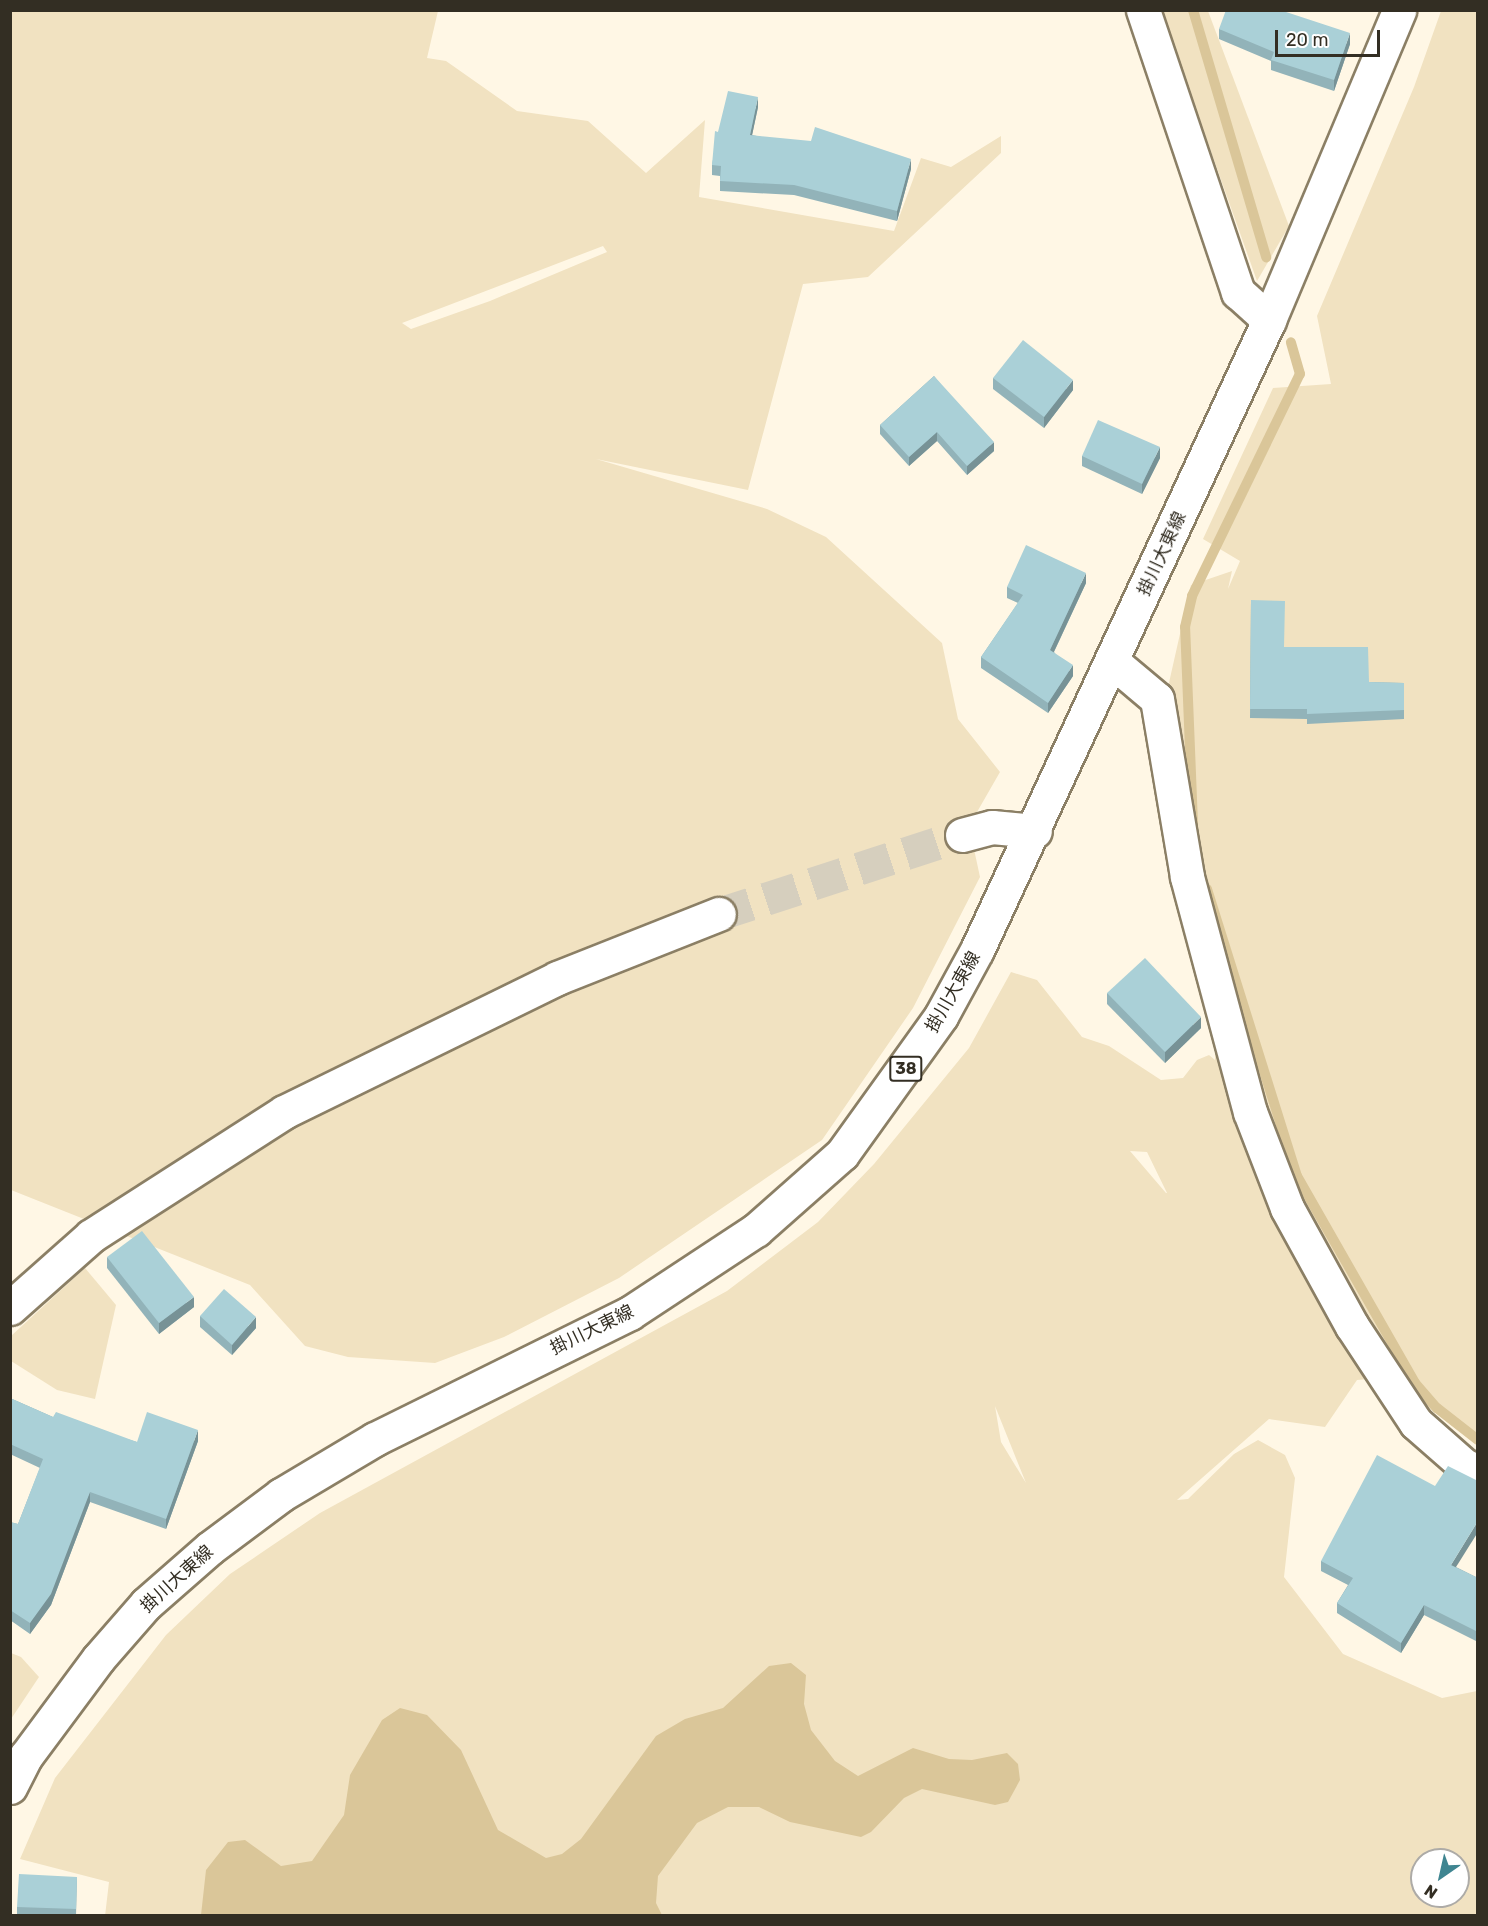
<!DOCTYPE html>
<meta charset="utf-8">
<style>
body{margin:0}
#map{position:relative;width:1488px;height:1926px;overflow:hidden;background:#fff7e5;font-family:Rubik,"Noto Sans JP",sans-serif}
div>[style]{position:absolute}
.green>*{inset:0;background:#f1e2c1}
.water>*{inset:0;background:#dac699}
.stream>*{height:10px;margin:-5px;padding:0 5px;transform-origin:5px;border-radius:5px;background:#dac699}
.street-tunnel>*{height:33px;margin-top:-16.5px;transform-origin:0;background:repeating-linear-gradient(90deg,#d6cfbe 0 33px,transparent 0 49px)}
.roads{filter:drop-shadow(2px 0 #8b7f65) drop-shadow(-2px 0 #8b7f65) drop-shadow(0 2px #8b7f65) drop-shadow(0 -2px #8b7f65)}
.street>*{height:33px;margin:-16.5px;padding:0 16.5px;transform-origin:16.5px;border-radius:16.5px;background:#fff}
.primary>*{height:33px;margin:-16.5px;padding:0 16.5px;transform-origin:16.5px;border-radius:16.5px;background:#fff}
.wall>*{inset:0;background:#92b3b9}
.shaded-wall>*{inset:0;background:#779296}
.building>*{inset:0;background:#aad0d7}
span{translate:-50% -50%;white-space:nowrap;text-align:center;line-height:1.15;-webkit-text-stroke:4.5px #fff;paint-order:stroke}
.shield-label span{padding:2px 4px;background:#fff;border:2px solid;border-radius:4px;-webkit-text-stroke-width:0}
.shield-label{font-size:16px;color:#332e23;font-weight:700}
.street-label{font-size:18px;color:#332e23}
.frame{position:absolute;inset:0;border:12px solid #332e23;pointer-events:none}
.north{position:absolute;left:1410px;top:1848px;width:60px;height:60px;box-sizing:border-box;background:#fff;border:2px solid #adaba7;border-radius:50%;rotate:214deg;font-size:16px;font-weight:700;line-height:24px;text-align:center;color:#332e23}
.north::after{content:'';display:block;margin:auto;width:21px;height:27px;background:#3f8591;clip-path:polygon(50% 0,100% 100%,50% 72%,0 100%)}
.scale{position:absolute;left:1275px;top:30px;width:105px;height:27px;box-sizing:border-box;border:3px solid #332e23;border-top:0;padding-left:8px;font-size:18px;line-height:21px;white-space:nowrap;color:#332e23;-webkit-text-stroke:4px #fff;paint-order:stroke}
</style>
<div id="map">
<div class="green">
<i style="clip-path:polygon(evenodd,303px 10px,438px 11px,427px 58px,446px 61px,517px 111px,588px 121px,646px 173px,705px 120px,699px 197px,894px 231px,921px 158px,951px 167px,1001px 136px,1001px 153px,868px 277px,803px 284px,748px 490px,596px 459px,767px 509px,826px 537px,942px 643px,958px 719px,1000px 772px,969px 826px,980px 877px,913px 1008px,822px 1140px,619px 1278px,504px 1337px,435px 1363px,348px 1357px,305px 1346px,250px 1285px,11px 1190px,10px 11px,303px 10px,603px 246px,607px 252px,490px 301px,411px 329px,402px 323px,603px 246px)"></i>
<i style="clip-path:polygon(1161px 11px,1208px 11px,1289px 226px,1257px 281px)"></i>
<i style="clip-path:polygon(evenodd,1441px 11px,1477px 11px,1477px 1445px,1389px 1377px,1357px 1380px,1325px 1427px,1269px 1419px,1177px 1500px,1188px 1499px,1234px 1454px,1258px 1440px,1285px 1455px,1295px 1478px,1284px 1577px,1343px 1654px,1442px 1698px,1477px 1691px,1477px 1915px,105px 1916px,109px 1882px,20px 1859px,55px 1778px,166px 1635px,230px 1574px,320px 1513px,727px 1291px,818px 1222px,874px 1164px,969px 1048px,1011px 972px,1037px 980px,1082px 1037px,1109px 1046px,1161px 1080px,1183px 1078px,1197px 1060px,1209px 1055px,1215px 1060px,1215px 987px,1231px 949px,1187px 890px,1166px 696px,1191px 585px,1232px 571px,1228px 589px,1240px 561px,1203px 539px,1273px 388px,1331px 384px,1317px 316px,1414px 87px,1441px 11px,1130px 1151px,1147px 1152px,1167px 1193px,1166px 1193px,1130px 1151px,1441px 11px,995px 1406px,1026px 1483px,1001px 1442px,995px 1406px,1441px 11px,1422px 1860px,1458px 1860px,1458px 1896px,1422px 1896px,1422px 1860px)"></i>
<i style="clip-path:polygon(85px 1268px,116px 1305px,95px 1399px,57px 1390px,11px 1361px,11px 1336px)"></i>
<i style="clip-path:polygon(11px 1653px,21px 1657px,39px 1677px,11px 1719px)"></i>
</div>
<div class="water">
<i style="clip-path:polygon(791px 1663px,806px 1675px,804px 1704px,811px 1730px,835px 1761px,858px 1776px,913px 1748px,949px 1759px,972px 1760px,1007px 1753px,1018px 1764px,1020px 1780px,1008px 1802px,995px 1805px,922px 1789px,904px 1798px,871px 1832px,861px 1837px,790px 1822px,759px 1807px,728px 1807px,697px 1823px,658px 1876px,656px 1903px,662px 1915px,201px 1915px,206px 1870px,228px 1842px,245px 1840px,281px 1866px,312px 1861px,344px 1815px,350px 1775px,382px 1720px,400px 1708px,427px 1715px,461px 1750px,498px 1830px,546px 1858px,562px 1854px,581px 1839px,656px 1736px,685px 1719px,723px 1708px,769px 1666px)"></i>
</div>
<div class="stream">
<i style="left:1193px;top:10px;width:258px;rotate:73.5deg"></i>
<i style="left:1193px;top:824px;width:197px;rotate:-92.3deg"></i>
<i style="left:1185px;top:627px;width:32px;rotate:-77deg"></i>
<i style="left:1192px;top:596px;width:247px;rotate:-64.1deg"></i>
<i style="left:1300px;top:374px;width:33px;rotate:-106deg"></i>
<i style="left:1207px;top:889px;width:301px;rotate:72.6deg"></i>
<i style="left:1297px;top:1176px;width:238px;rotate:60.3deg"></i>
<i style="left:1415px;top:1383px;width:33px;rotate:49deg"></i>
<i style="left:1437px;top:1408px;width:52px;rotate:38deg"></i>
</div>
<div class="street-tunnel">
<i style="left:719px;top:914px;width:256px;rotate:-18deg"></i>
</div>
<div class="roads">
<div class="street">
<i style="left:1143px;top:10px;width:298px;rotate:71.4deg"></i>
<i style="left:1238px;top:292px;width:42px;rotate:42.1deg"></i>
<i style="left:1113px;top:662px;width:57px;rotate:40.1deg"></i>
<i style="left:1157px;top:699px;width:181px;rotate:80.4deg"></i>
<i style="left:1187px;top:877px;width:243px;rotate:75deg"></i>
<i style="left:1250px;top:1112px;width:103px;rotate:68.9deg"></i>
<i style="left:1287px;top:1208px;width:135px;rotate:61.2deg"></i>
<i style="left:1352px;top:1326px;width:116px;rotate:56.6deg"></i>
<i style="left:1416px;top:1423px;width:65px;rotate:41.3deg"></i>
<i style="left:1465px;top:1466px;width:14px;rotate:21deg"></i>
<i style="left:962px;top:835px;width:31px;rotate:-15deg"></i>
<i style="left:992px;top:827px;width:43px;rotate:5.3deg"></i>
<i style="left:10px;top:1308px;width:108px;rotate:-41.6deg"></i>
<i style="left:91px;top:1236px;width:229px;rotate:-32.7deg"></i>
<i style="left:284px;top:1112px;width:304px;rotate:-26.1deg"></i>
<i style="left:557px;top:978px;width:174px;rotate:-21.6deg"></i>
</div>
<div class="primary">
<i style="left:10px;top:1787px;width:35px;rotate:-63deg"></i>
<i style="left:26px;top:1756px;width:121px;rotate:-53.4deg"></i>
<i style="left:98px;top:1659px;width:73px;rotate:-48.9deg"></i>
<i style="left:146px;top:1604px;width:85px;rotate:-41.2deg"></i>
<i style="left:210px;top:1548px;width:89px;rotate:-36.7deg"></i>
<i style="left:281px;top:1495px;width:109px;rotate:-30.8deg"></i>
<i style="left:375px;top:1439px;width:284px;rotate:-26.3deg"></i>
<i style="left:630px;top:1313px;width:151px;rotate:-33.4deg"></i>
<i style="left:756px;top:1230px;width:115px;rotate:-41.5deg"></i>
<i style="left:842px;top:1154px;width:170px;rotate:-54.3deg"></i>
<i style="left:941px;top:1016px;width:75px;rotate:-61.4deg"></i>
<i style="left:977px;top:950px;width:694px;rotate:-65.13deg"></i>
<i style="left:1269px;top:320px;width:336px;rotate:-67.2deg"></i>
</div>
</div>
<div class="wall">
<i style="clip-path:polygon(1219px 29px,1350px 44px,1334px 91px,1271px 70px,1271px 61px,1219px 39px)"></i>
<i style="clip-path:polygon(758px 107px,752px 135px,911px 169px,897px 221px,794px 195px,720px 191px,720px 176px,712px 175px,712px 165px,718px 132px)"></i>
<i style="clip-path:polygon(934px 376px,994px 451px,967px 475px,937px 441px,909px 466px,880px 434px,880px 425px)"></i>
<i style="clip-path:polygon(993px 378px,1073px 390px,1044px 428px,993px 389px)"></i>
<i style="clip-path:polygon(1082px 456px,1160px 458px,1142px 494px,1082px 466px)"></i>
<i style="clip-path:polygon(1086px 583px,1054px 652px,1073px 676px,1048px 713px,981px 668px,981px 657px,1018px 603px,1007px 598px,1007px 587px)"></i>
<i style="clip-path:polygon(1251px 600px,1284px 647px,1369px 682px,1404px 683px,1404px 719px,1307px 724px,1307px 719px,1250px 718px)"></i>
<i style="clip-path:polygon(1107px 993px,1201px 1028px,1165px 1063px,1107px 1004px)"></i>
<i style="clip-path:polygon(107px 1257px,194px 1307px,159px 1334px,107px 1268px)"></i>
<i style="clip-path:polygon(200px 1316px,256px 1328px,232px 1355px,200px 1327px)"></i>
<i style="clip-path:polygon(10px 1398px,53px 1417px,137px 1442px,198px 1441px,166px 1529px,90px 1502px,51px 1605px,30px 1634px,10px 1620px,10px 1522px,18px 1524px,40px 1468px,10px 1454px)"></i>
<i style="clip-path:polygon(1321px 1561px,1456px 1567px,1478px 1578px,1478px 1642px,1424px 1615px,1401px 1653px,1337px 1613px,1337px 1603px,1348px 1585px,1321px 1571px)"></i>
<i style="clip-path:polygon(77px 1877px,76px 1916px,17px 1916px,17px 1907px)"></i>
</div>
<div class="shaded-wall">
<i style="clip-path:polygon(1350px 33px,1350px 44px,1334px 91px,1334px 80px)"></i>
<i style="clip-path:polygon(758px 97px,758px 107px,750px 145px,750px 135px)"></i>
<i style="clip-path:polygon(911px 159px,911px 169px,897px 221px,897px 211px)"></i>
<i style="clip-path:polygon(1073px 380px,1073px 390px,1044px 428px,1044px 417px)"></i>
<i style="clip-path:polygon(937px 432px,937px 441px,909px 466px,909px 457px)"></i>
<i style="clip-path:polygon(994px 442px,994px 451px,967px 475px,967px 466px)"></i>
<i style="clip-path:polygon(1160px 447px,1160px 458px,1142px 494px,1142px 484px)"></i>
<i style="clip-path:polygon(1086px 573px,1086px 583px,1050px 660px,1050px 650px)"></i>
<i style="clip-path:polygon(1073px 665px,1073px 676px,1048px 713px,1048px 703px)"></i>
<i style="clip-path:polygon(1201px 1017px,1201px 1028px,1165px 1063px,1165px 1052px)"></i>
<i style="clip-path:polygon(194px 1297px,194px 1307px,159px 1334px,159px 1323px)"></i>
<i style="clip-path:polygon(256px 1317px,256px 1328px,232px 1355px,232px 1345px)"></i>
<i style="clip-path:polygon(198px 1430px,198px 1441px,166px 1529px,166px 1519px)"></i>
<i style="clip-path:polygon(90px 1492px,90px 1502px,51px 1605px,30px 1634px,30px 1623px)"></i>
<i style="clip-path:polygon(1478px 1521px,1478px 1532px,1451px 1575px,1451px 1565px)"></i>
<i style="clip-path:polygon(1424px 1605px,1424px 1615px,1401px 1653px,1401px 1643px)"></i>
</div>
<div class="building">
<i style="clip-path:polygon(1226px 10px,1280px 10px,1350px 33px,1334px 80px,1271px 60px,1274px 52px,1219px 29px)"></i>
<i style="clip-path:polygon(728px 91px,758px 97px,750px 135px,811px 141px,815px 127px,911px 159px,897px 211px,794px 185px,720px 181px,721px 166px,712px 165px,715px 131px,718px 132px)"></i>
<i style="clip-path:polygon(1023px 340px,1073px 380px,1044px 417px,993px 378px)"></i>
<i style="clip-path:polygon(934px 376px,994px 442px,967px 466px,937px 432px,909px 457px,880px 425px)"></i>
<i style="clip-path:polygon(1098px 420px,1160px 447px,1142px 484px,1082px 456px)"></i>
<i style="clip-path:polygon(1026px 545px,1086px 573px,1050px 650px,1073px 665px,1048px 703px,981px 657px,1023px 595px,1007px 587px)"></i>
<i style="clip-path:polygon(1251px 600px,1285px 601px,1284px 647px,1368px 647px,1369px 682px,1404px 683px,1404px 710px,1307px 714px,1307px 709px,1250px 709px)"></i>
<i style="clip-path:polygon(1145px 958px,1201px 1017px,1165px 1052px,1107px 993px)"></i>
<i style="clip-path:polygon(142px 1231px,194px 1297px,159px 1323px,107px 1257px)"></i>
<i style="clip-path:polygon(224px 1289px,256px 1317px,232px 1345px,200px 1316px)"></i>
<i style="clip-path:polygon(10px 1398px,53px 1417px,56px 1412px,137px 1442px,147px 1412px,198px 1430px,166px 1519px,90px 1492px,51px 1594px,30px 1623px,10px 1610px,10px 1522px,18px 1524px,43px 1459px,10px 1444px)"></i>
<i style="clip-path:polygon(1377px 1455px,1435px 1486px,1448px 1466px,1478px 1481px,1478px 1521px,1451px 1565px,1478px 1578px,1478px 1632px,1424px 1605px,1401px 1643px,1337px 1603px,1353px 1578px,1321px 1561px)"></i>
<i style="clip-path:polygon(19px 1874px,77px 1877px,76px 1909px,17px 1907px)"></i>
</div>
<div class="shield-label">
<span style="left:906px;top:1069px">38</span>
</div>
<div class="street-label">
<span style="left:1162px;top:554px;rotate:-65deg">掛川大東線</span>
<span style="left:953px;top:992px;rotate:-60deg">掛川大東線</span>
<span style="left:592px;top:1330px;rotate:-26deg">掛川大東線</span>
<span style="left:177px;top:1579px;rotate:-42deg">掛川大東線</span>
</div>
<div class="frame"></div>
<div class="north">N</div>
<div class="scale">20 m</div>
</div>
